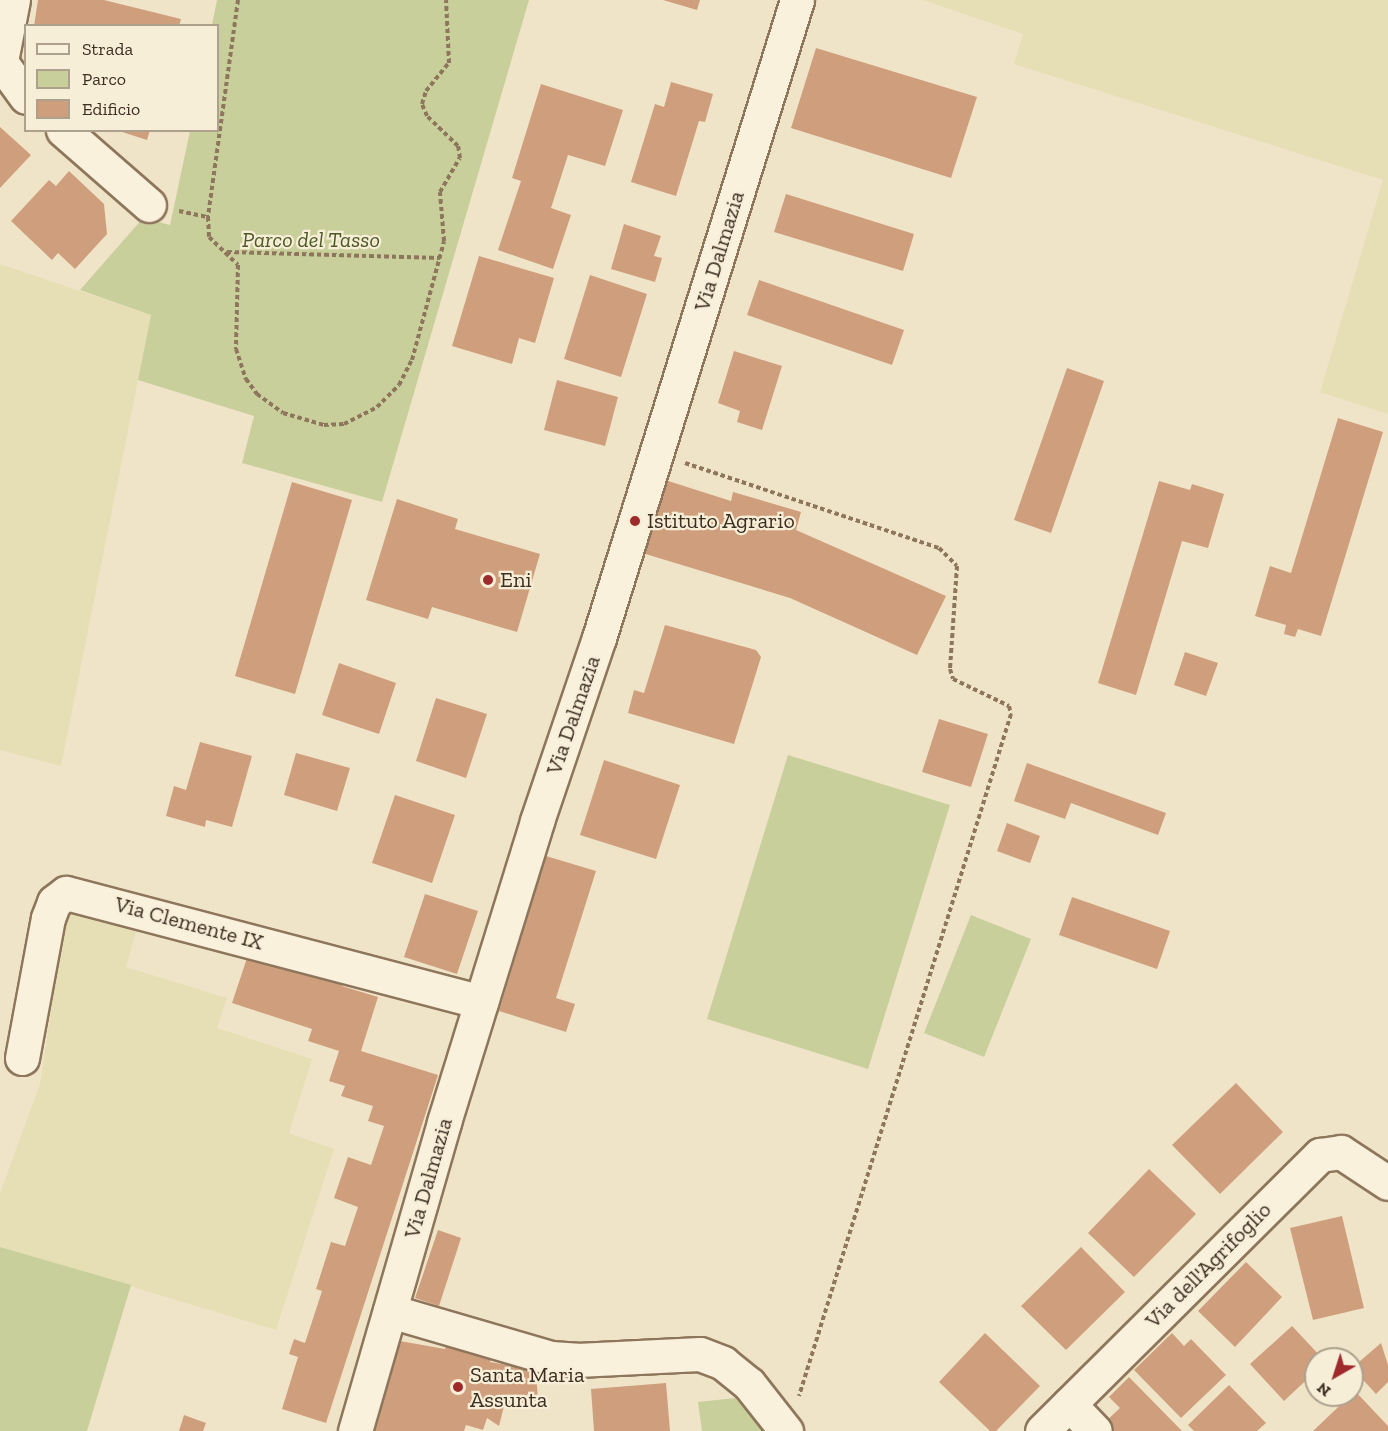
<!DOCTYPE html>
<style>
body{margin:0}
#map{position:relative;width:1388px;height:1431px;overflow:hidden;background:#f0e4c8;font-family:"Zilla Slab",serif}
div>[style]{position:absolute}
.farmland>*{inset:0;background:#e6deb5}
.green>*{inset:0;background:#c9cf9b}
.building>*{inset:0;background:#cf9f7d}
.path>*{height:4px;margin-top:-2px;transform-origin:0;background:repeating-linear-gradient(90deg,#8d765c 0 4.5px,transparent 0 7.5px)}
.roads{filter:drop-shadow(2px 0 #8d765c) drop-shadow(-2px 0 #8d765c) drop-shadow(0 2px #8d765c) drop-shadow(0 -2px #8d765c)}
.minor>*{height:33px;margin:-16.5px;padding:0 16.5px;transform-origin:16.5px;border-radius:16.5px;background:#faf1dc}
.dots>*{width:16px;height:16px;translate:-50% -50%;box-sizing:border-box;border:3px solid #f7eed8;border-radius:50%}
span{translate:-50% -50%;white-space:nowrap;text-align:center;line-height:1.15;-webkit-text-stroke:4.5px #f7eed8;paint-order:stroke}
.park-label{font-size:22px;color:#4d5a26;font-style:italic}
.street-label{font-size:22px;color:#3d2e20}
.poi-label{font-size:22px;color:#3d2e20}
.left{translate:0 -50%;text-align:left}
.legend{position:absolute;left:24px;top:24px;width:195px;height:108px;box-sizing:border-box;background:#f7eed8;border:2px solid #ada18e;margin:0;padding:8px 10px;list-style:none;font-size:18px;color:#3d2e20}
.legend li{display:flex;align-items:center;gap:12px;height:30px}
.legend b{width:30px;border:2px solid #ada18e}
.north{position:absolute;left:1304px;top:1347px;width:60px;height:60px;box-sizing:border-box;background:#f7eed8;border:2px solid #ada18e;border-radius:50%;rotate:219deg;font-size:16px;font-weight:700;line-height:24px;text-align:center;color:#3d2e20}
.north::after{content:'';display:block;margin:auto;width:21px;height:27px;background:#9e2a2b;clip-path:polygon(50% 0,100% 100%,50% 72%,0 100%)}
</style>
<div id="map">
<div class="farmland">
<i style="clip-path:polygon(923px 0,1388px 0,1388px 414px,1320px 392px,1383px 180px,1014px 64px,1023px 34px)"></i>
<i style="clip-path:polygon(0 264px,151px 315px,61px 766px,0 750px)"></i>
<i style="clip-path:polygon(75px 904px,139px 921px,126px 967px,227px 998px,217px 1028px,312px 1059px,289px 1133px,334px 1149px,276px 1330px,0 1247px,0 1193px,40px 1084px,66px 911px)"></i>
</div>
<div class="green">
<i style="clip-path:polygon(217px 0,529px 0,382px 502px,242px 463px,254px 416px,138px 380px,151px 315px,80px 290px,143px 218px,170px 225px,190px 131px,218px 130px,218px 26px,212px 25px)"></i>
<i style="clip-path:polygon(788px 755px,950px 805px,868px 1069px,707px 1019px)"></i>
<i style="clip-path:polygon(971px 915px,1031px 939px,984px 1057px,924px 1033px)"></i>
<i style="clip-path:polygon(0 1247px,131px 1285px,87px 1431px,0 1431px)"></i>
<i style="clip-path:polygon(735px 1398px,764px 1431px,702px 1431px,698px 1402px)"></i>
</div>
<div class="building">
<i style="clip-path:polygon(38px 0,104px 0,181px 19px,179px 26px,34px 26px)"></i>
<i style="clip-path:polygon(663px 0,700px 0,697px 10px)"></i>
<i style="clip-path:polygon(816px 48px,977px 97px,951px 178px,791px 128px)"></i>
<i style="clip-path:polygon(671px 82px,713px 94px,705px 122px,699px 121px,676px 196px,631px 182px,655px 104px,664px 107px)"></i>
<i style="clip-path:polygon(541px 84px,623px 110px,605px 166px,568px 155px,551px 208px,571px 215px,553px 269px,498px 250px,521px 181px,512px 178px)"></i>
<i style="clip-path:polygon(0 127px,31px 155px,0 188px)"></i>
<i style="clip-path:polygon(116px 130px,150px 130px,147px 140px)"></i>
<i style="clip-path:polygon(69px 171px,104px 204px,107px 234px,75px 269px,58px 253px,52px 260px,11px 221px,49px 180px,56px 186px)"></i>
<i style="clip-path:polygon(786px 194px,914px 234px,903px 271px,774px 232px)"></i>
<i style="clip-path:polygon(624px 224px,661px 236px,654px 256px,662px 258px,655px 282px,611px 269px)"></i>
<i style="clip-path:polygon(479px 256px,554px 278px,535px 343px,519px 338px,512px 364px,452px 346px)"></i>
<i style="clip-path:polygon(590px 275px,647px 294px,621px 377px,564px 359px)"></i>
<i style="clip-path:polygon(759px 280px,904px 330px,892px 365px,747px 315px)"></i>
<i style="clip-path:polygon(734px 351px,782px 366px,762px 430px,737px 422px,740px 411px,718px 403px)"></i>
<i style="clip-path:polygon(1067px 368px,1104px 381px,1051px 533px,1014px 520px)"></i>
<i style="clip-path:polygon(557px 380px,618px 397px,605px 446px,544px 430px)"></i>
<i style="clip-path:polygon(1338px 418px,1383px 432px,1321px 636px,1298px 629px,1295px 637px,1284px 634px,1286px 625px,1255px 616px,1270px 566px,1291px 573px)"></i>
<i style="clip-path:polygon(662px 479px,731px 501px,733px 492px,801px 512px,796px 530px,946px 596px,917px 655px,790px 598px,639px 552px)"></i>
<i style="clip-path:polygon(1159px 481px,1190px 490px,1192px 484px,1224px 494px,1208px 548px,1182px 541px,1136px 695px,1098px 683px)"></i>
<i style="clip-path:polygon(292px 482px,352px 500px,295px 694px,235px 676px)"></i>
<i style="clip-path:polygon(397px 499px,458px 519px,455px 529px,540px 554px,517px 632px,432px 607px,428px 619px,366px 600px)"></i>
<i style="clip-path:polygon(665px 625px,756px 650px,761px 657px,734px 744px,628px 713px,634px 690px,644px 693px)"></i>
<i style="clip-path:polygon(1185px 652px,1218px 663px,1206px 696px,1174px 685px)"></i>
<i style="clip-path:polygon(339px 663px,396px 683px,379px 734px,322px 715px)"></i>
<i style="clip-path:polygon(436px 698px,487px 714px,466px 778px,416px 761px)"></i>
<i style="clip-path:polygon(939px 719px,988px 734px,971px 787px,922px 772px)"></i>
<i style="clip-path:polygon(200px 742px,252px 756px,232px 827px,206px 820px,205px 827px,166px 816px,174px 786px,186px 790px)"></i>
<i style="clip-path:polygon(296px 753px,350px 768px,337px 811px,284px 795px)"></i>
<i style="clip-path:polygon(604px 760px,680px 785px,656px 859px,580px 835px)"></i>
<i style="clip-path:polygon(1027px 763px,1166px 813px,1158px 835px,1071px 803px,1065px 819px,1014px 801px)"></i>
<i style="clip-path:polygon(395px 795px,455px 815px,432px 883px,372px 863px)"></i>
<i style="clip-path:polygon(1007px 823px,1040px 836px,1030px 863px,997px 851px)"></i>
<i style="clip-path:polygon(546px 856px,596px 871px,556px 998px,575px 1004px,566px 1032px,499px 1011px)"></i>
<i style="clip-path:polygon(425px 894px,478px 911px,457px 974px,404px 957px)"></i>
<i style="clip-path:polygon(1072px 897px,1170px 931px,1157px 969px,1059px 935px)"></i>
<i style="clip-path:polygon(248px 955px,299px 971px,302px 962px,345px 975px,342px 986px,378px 997px,361px 1051px,438px 1075px,326px 1423px,282px 1409px,298px 1357px,289px 1354px,294px 1339px,305px 1343px,322px 1291px,316px 1289px,331px 1242px,345px 1246px,358px 1207px,334px 1198px,348px 1157px,371px 1165px,384px 1126px,368px 1121px,373px 1106px,341px 1096px,345px 1086px,329px 1081px,339px 1051px,308px 1041px,312px 1029px,232px 1003px)"></i>
<i style="clip-path:polygon(1236px 1083px,1283px 1132px,1220px 1194px,1172px 1145px)"></i>
<i style="clip-path:polygon(1149px 1169px,1196px 1214px,1134px 1277px,1088px 1233px)"></i>
<i style="clip-path:polygon(1342px 1216px,1364px 1308px,1313px 1320px,1290px 1228px)"></i>
<i style="clip-path:polygon(438px 1230px,461px 1238px,439px 1306px,415px 1298px)"></i>
<i style="clip-path:polygon(1081px 1247px,1125px 1292px,1066px 1350px,1021px 1306px)"></i>
<i style="clip-path:polygon(1246px 1262px,1282px 1297px,1235px 1347px,1198px 1311px)"></i>
<i style="clip-path:polygon(1292px 1326px,1323px 1359px,1316px 1359px,1316px 1371px,1284px 1401px,1250px 1364px)"></i>
<i style="clip-path:polygon(985px 1333px,1040px 1386px,996px 1431px,990px 1431px,939px 1382px)"></i>
<i style="clip-path:polygon(1172px 1333px,1184px 1346px,1191px 1339px,1226px 1375px,1181px 1418px,1134px 1370px)"></i>
<i style="clip-path:polygon(449px 1339px,493px 1352px,490px 1362px,536px 1370px,538px 1401px,504px 1406px,499px 1426px,487px 1418px,483px 1430px,466px 1425px,464px 1431px,375px 1431px,400px 1341px,445px 1349px)"></i>
<i style="clip-path:polygon(1381px 1343px,1388px 1365px,1388px 1382px,1376px 1394px,1352px 1368px)"></i>
<i style="clip-path:polygon(1129px 1377px,1182px 1431px,1114px 1431px,1105px 1422px,1120px 1408px,1109px 1397px)"></i>
<i style="clip-path:polygon(666px 1383px,670px 1431px,594px 1431px,591px 1389px)"></i>
<i style="clip-path:polygon(1229px 1385px,1266px 1423px,1257px 1431px,1194px 1431px,1188px 1425px)"></i>
<i style="clip-path:polygon(1355px 1391px,1388px 1426px,1388px 1431px,1313px 1431px)"></i>
<i style="clip-path:polygon(184px 1415px,206px 1423px,203px 1431px,179px 1431px)"></i>
</div>
<div class="path">
<i style="left:238px;top:0;width:219px;rotate:97.9deg"></i>
<i style="left:208px;top:217px;width:20px;rotate:87deg"></i>
<i style="left:209px;top:237px;width:40px;rotate:44deg"></i>
<i style="left:238px;top:265px;width:84px;rotate:91.4deg"></i>
<i style="left:236px;top:349px;width:32px;rotate:72deg"></i>
<i style="left:246px;top:379px;width:19px;rotate:54deg"></i>
<i style="left:257px;top:394px;width:32px;rotate:36deg"></i>
<i style="left:283px;top:413px;width:43px;rotate:16.3deg"></i>
<i style="left:324px;top:425px;width:20px;rotate:-3deg"></i>
<i style="left:344px;top:424px;width:37px;rotate:-27deg"></i>
<i style="left:377px;top:407px;width:31px;rotate:-45deg"></i>
<i style="left:399px;top:385px;width:28px;rotate:-63deg"></i>
<i style="left:412px;top:360px;width:123px;rotate:-74.9deg"></i>
<i style="left:444px;top:241px;width:49px;rotate:-94.7deg"></i>
<i style="left:440px;top:192px;width:39px;rotate:-60deg"></i>
<i style="left:460px;top:158px;width:12px;rotate:-99deg"></i>
<i style="left:458px;top:146px;width:43px;rotate:-135.9deg"></i>
<i style="left:427px;top:116px;width:13px;rotate:-113deg"></i>
<i style="left:422px;top:104px;width:14px;rotate:-73deg"></i>
<i style="left:426px;top:91px;width:36px;rotate:-51deg"></i>
<i style="left:449px;top:63px;width:63px;rotate:-92.7deg"></i>
<i style="left:179px;top:211px;width:30px;rotate:12deg"></i>
<i style="left:227px;top:252px;width:213px;rotate:1.6deg"></i>
<i style="left:685px;top:463px;width:268px;rotate:18.5deg"></i>
<i style="left:939px;top:548px;width:25px;rotate:45deg"></i>
<i style="left:957px;top:566px;width:103px;rotate:93.9deg"></i>
<i style="left:950px;top:669px;width:10px;rotate:73deg"></i>
<i style="left:953px;top:679px;width:62px;rotate:25.7deg"></i>
<i style="left:1009px;top:706px;width:8px;rotate:76deg"></i>
<i style="left:1011px;top:714px;width:714px;rotate:107.27deg"></i>
</div>
<div class="roads">
<div class="minor">
<i style="left:0;top:61px;width:44px;rotate:54.2deg"></i>
<i style="left:1px;top:61px;width:62px;rotate:-78.9deg"></i>
<i style="left:63px;top:130px;width:114px;rotate:41.1deg"></i>
<i style="left:22px;top:1058px;width:142px;rotate:-79.5deg"></i>
<i style="left:48px;top:918px;width:17px;rotate:-69deg"></i>
<i style="left:54px;top:902px;width:15px;rotate:-37deg"></i>
<i style="left:66px;top:893px;width:429px;rotate:14.7deg"></i>
<i style="left:390px;top:1311px;width:168px;rotate:16.3deg"></i>
<i style="left:551px;top:1358px;width:26px;rotate:4deg"></i>
<i style="left:577px;top:1360px;width:123px;rotate:-2.8deg"></i>
<i style="left:700px;top:1354px;width:25px;rotate:21deg"></i>
<i style="left:723px;top:1363px;width:33px;rotate:39deg"></i>
<i style="left:749px;top:1384px;width:60px;rotate:51.8deg"></i>
<i style="left:1069px;top:1404px;width:37px;rotate:46deg"></i>
<i style="left:355px;top:1431px;width:322px;rotate:-73.9deg"></i>
<i style="left:444px;top:1122px;width:315px;rotate:-72.8deg"></i>
<i style="left:537px;top:821px;width:193px;rotate:-71.3deg"></i>
<i style="left:599px;top:638px;width:668px;rotate:-72.76deg"></i>
<i style="left:1042px;top:1431px;width:392px;rotate:-44.8deg"></i>
<i style="left:1320px;top:1155px;width:21px;rotate:-8deg"></i>
<i style="left:1341px;top:1152px;width:56px;rotate:33.4deg"></i>
</div>
</div>
<div class="dots">
<i style="left:635px;top:521px;background:#9e2a2b"></i>
<i style="left:488px;top:580px;background:#9e2a2b"></i>
<i style="left:458px;top:1387px;background:#9e2a2b"></i>
</div>
<div class="park-label">
<span style="left:311px;top:240px">Parco del Tasso</span>
</div>
<div class="street-label">
<span style="left:719px;top:251px;rotate:-73deg">Via Dalmazia</span>
<span style="left:573px;top:715px;rotate:-71deg">Via Dalmazia</span>
<span style="left:189px;top:923px;rotate:15deg">Via Clemente IX</span>
<span style="left:428px;top:1178px;rotate:-74deg">Via Dalmazia</span>
<span style="left:1208px;top:1265px;rotate:-45deg">Via dell'Agrifoglio</span>
</div>
<div class="poi-label">
<span class="left" style="left:647px;top:521px">Istituto Agrario</span>
<span class="left" style="left:500px;top:580px">Eni</span>
<span class="left" style="left:470px;top:1387px">Santa Maria<br>Assunta</span>
</div>
<ul class="legend">
<li><b style="height:8px;background:#faf1dc"></b>Strada</li>
<li><b style="height:16px;background:#c9cf9b"></b>Parco</li>
<li><b style="height:16px;background:#cf9f7d"></b>Edificio</li>
</ul>
<div class="north">N</div>
</div>
